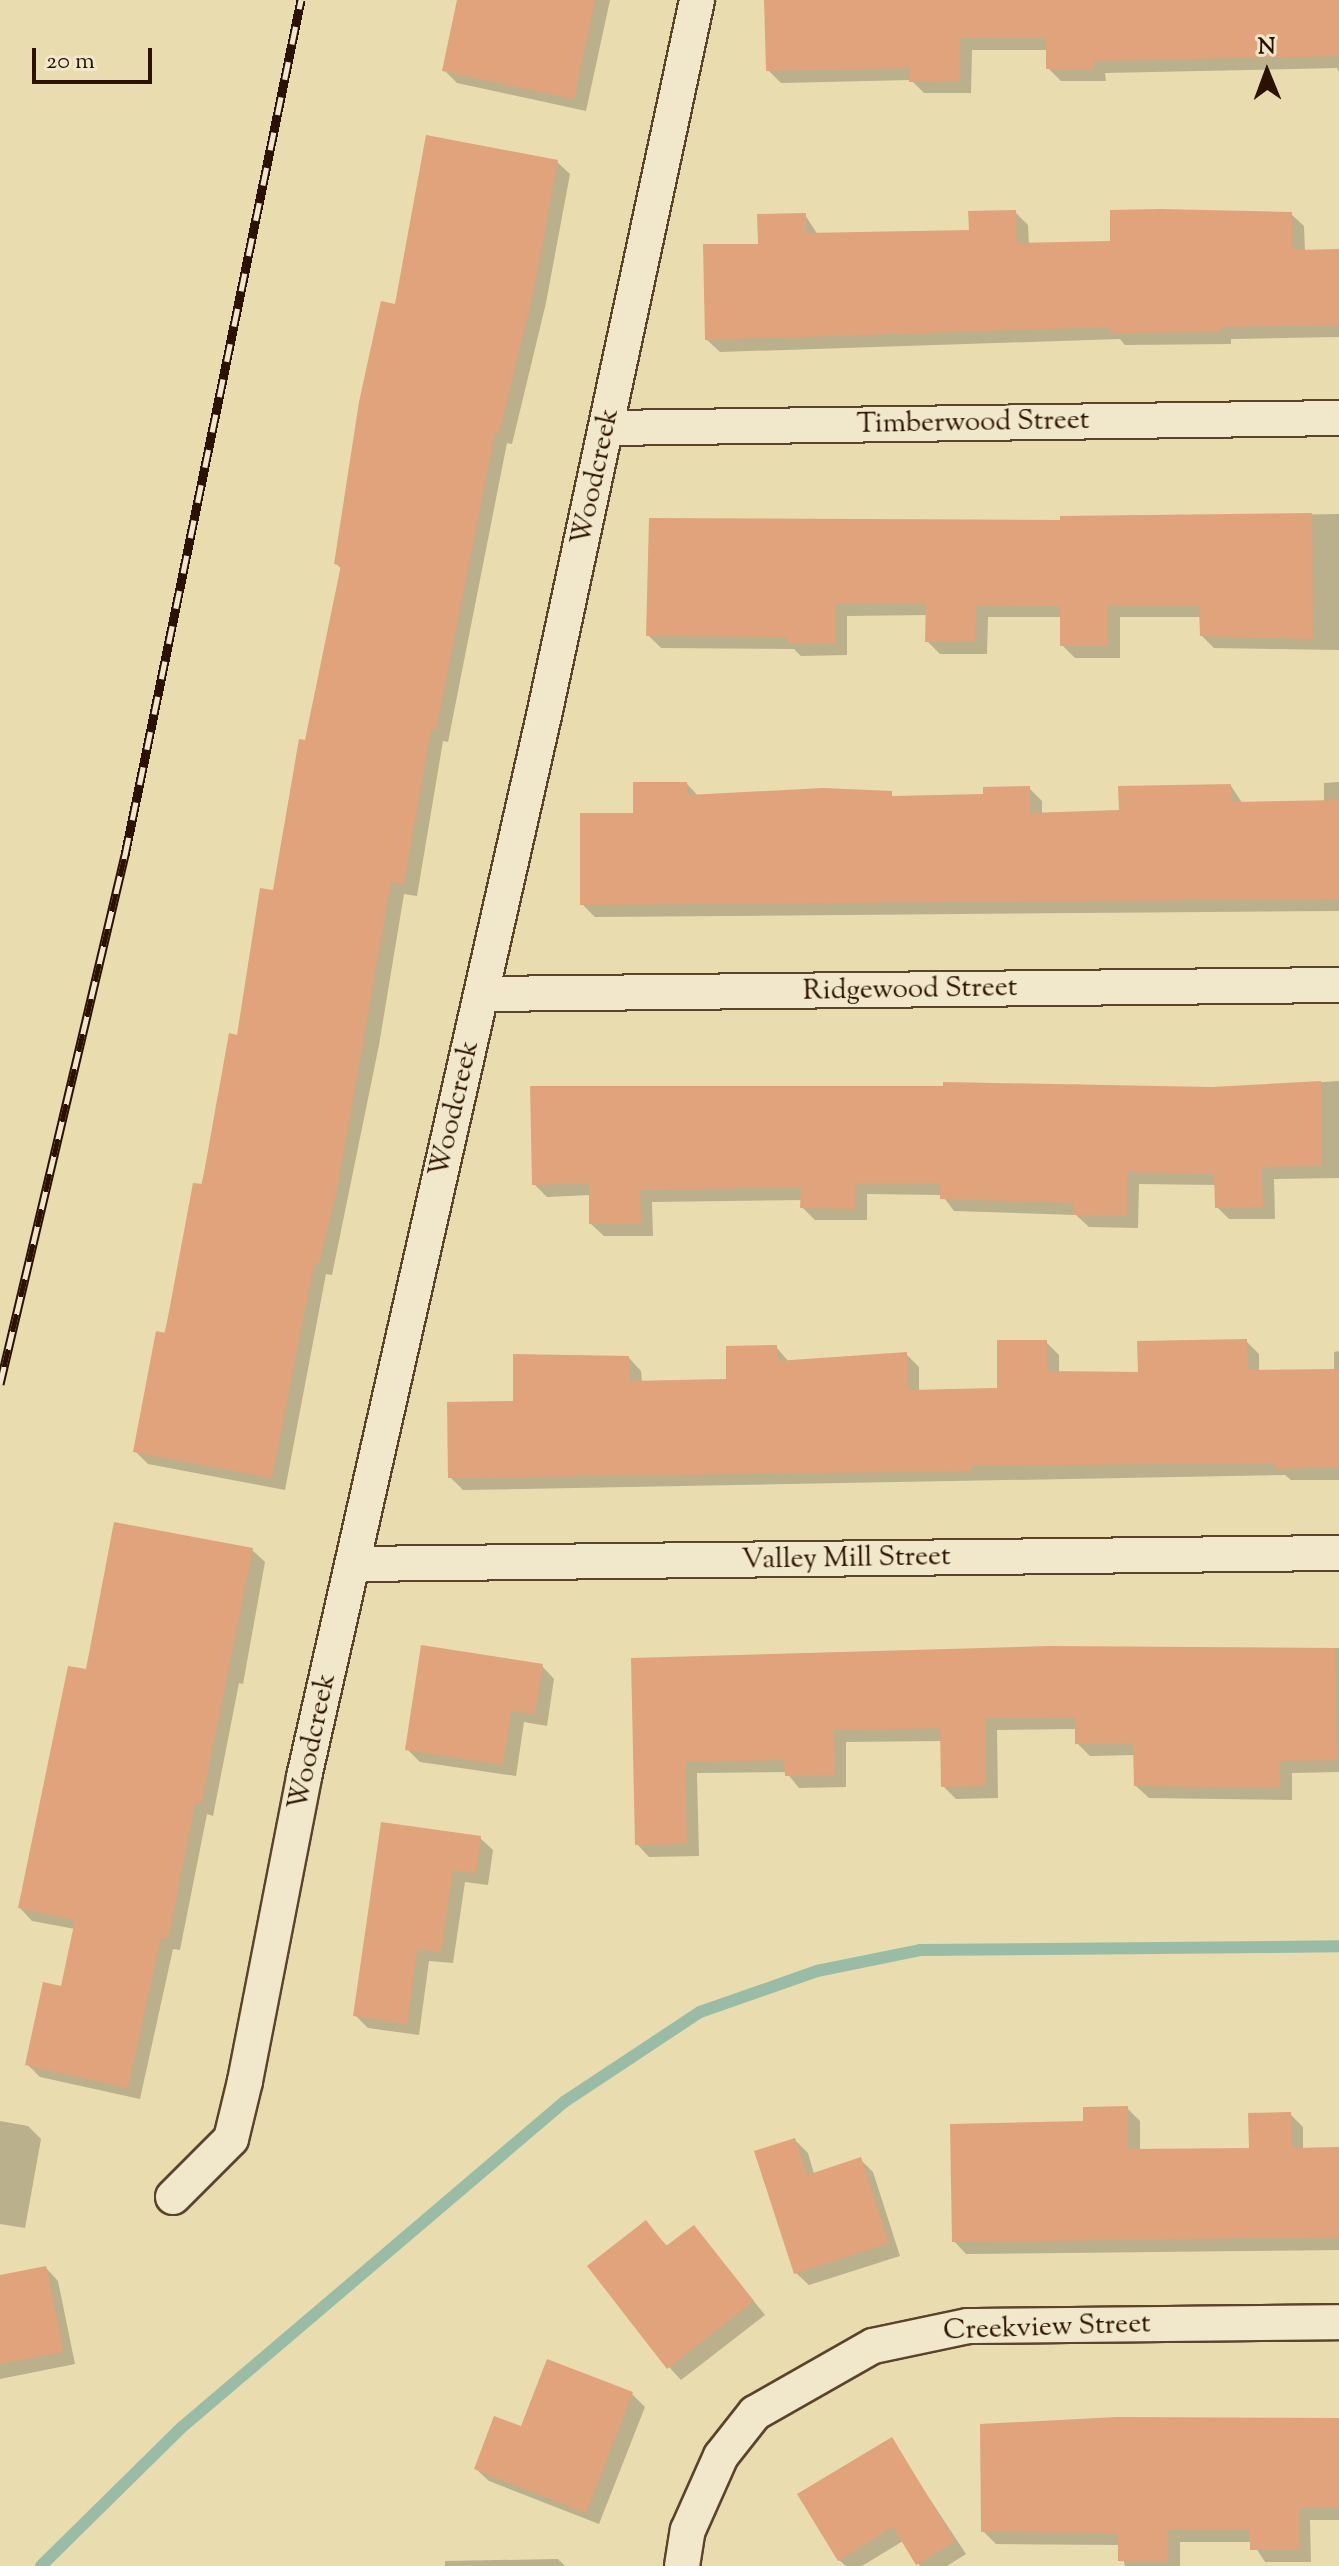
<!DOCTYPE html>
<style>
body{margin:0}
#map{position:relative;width:1339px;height:2566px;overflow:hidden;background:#e9dcaf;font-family:"Sorts Mill Goudy",serif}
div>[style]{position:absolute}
.shadow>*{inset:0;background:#0003}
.stream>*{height:12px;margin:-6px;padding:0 6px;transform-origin:6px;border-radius:6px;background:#99bca6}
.building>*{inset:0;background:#e1a37b}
.roads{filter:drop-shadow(2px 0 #5a442c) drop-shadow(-2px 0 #5a442c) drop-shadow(0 2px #5a442c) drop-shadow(0 -2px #5a442c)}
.minor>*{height:34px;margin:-17px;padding:0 17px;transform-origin:17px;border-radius:17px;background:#f1e8cb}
.rail>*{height:9px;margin-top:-4.5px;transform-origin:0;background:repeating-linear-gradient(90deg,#f1e8cb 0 18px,#2b1100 0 36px);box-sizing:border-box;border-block:2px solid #2b1100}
span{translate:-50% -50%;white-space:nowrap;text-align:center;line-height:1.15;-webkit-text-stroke:6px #f1e8cb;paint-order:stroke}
.street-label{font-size:28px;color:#2b1100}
.north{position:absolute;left:1227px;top:32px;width:80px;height:80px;-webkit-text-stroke:6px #f1e8cb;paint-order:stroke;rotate:359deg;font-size:22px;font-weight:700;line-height:32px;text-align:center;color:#2b1100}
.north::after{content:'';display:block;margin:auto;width:28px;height:36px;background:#2b1100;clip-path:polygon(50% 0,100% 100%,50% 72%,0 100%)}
.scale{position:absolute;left:32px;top:48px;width:120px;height:36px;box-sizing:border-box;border:4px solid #2b1100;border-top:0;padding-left:10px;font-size:24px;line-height:28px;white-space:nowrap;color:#2b1100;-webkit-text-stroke:6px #f1e8cb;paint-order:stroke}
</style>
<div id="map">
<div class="shadow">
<i style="clip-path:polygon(459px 0,610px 0,586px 111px,457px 83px,444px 70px)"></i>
<i style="clip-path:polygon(766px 0,1339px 0,1339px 72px,1337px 68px,1105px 73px,1106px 81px,1061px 81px,1048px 68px,1048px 50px,972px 50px,971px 93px,924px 93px,911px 80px,781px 83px,768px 70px)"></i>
<i style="clip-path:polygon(557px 162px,570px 174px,546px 303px,512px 444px,507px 443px,448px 742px,443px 741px,417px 896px,404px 894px,379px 1045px,332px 1275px,326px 1274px,285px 1490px,148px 1464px,135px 1451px,274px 892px,342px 569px,336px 564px,396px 307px)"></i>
<i style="clip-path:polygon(1015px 212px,1028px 225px,1029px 245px,1112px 243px,1291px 214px,1304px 226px,1305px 252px,1339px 251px,1339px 337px,1231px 339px,1231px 344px,1125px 345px,1120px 339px,720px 352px,707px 340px,760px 245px,805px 215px,818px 235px,971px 232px)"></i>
<i style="clip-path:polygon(1339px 514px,1339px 650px,1214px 648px,1202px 636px,1202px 617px,1120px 617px,1120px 658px,1075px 658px,1062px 645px,1062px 617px,988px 617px,987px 654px,940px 654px,927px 641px,928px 615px,847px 616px,847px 655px,801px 656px,794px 649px,661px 648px,648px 635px,1062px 522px,1062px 518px)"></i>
<i style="clip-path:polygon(1339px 782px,1339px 911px,595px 917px,582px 904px,635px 815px,687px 784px,699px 797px,985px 796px,1029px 788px,1042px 801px,1042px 814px,1121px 812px,1231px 786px,1243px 804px,1324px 802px,1324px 783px)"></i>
<i style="clip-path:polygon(1339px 1081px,1339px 1178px,1274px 1179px,1275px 1219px,1229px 1219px,1217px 1207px,1216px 1185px,1139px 1184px,1138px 1228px,1089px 1227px,1076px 1215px,954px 1211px,942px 1195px,867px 1194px,867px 1220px,815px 1220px,802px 1207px,803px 1200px,652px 1202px,653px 1236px,604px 1236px,591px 1224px,591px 1195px,547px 1197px,534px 1184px,1213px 1089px)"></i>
<i style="clip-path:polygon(1246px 1341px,1259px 1354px,1259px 1372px,1334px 1371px,1334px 1352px,1339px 1351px,1339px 1480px,1291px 1480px,1285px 1475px,463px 1490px,450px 1477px,515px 1403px,629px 1358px,641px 1371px,642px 1383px,729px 1381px,776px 1347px,789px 1362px,906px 1354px,919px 1367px,919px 1391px,999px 1390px,1046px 1342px,1059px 1355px,1059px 1373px,1140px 1374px)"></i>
<i style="clip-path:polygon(252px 1550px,265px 1562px,243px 1684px,239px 1683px,213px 1816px,207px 1814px,180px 1950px,173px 1949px,140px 2099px,40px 2077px,27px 2064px,62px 1988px,75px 1929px,32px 1921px,20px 1908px,87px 1671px)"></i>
<i style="clip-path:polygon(1339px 1648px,1339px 1772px,1292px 1773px,1292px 1800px,1149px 1798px,1136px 1786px,1136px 1755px,1090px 1756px,1077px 1743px,1077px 1729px,997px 1730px,998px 1798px,956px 1799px,943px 1786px,942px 1741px,846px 1742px,846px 1787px,799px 1788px,786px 1772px,697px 1773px,699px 1856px,649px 1857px,637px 1844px,633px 1660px)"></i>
<i style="clip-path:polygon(542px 1666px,554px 1679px,547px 1726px,524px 1722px,516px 1776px,420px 1762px,407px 1749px)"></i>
<i style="clip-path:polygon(382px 1824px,480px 1838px,493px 1850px,488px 1885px,465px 1882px,453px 1963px,429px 1961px,419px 2035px,368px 2028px,355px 2015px)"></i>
<i style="clip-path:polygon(1127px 2108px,1140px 2121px,1140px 2151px,1251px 2150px,1290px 2114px,1303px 2127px,1303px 2150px,1339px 2149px,1339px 2250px,966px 2254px,954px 2241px,1085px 2123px)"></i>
<i style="clip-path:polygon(0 2121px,28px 2126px,41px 2139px,25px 2228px,0 2224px)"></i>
<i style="clip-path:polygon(795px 2140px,808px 2153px,814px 2174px,860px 2159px,873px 2172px,900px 2256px,809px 2285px,796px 2273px)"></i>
<i style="clip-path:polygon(646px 2223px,668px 2247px,694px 2227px,765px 2315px,681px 2380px,669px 2367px)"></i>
<i style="clip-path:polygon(46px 2268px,58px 2281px,75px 2364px,0 2379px,0 2277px)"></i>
<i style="clip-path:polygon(549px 2362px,632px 2394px,645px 2407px,599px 2524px,489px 2481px,476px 2469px,522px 2429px)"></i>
<i style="clip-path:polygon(1339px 2418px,1339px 2520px,1310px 2520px,1311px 2562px,1265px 2562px,1252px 2542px,1180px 2542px,1180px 2566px,1125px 2566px,1120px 2545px,996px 2544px,983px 2531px,1117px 2419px)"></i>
<i style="clip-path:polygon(891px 2440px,966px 2554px,947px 2566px,920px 2566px,903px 2541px,862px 2566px,846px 2566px,839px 2560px)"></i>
<i style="clip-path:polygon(558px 2559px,565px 2566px,445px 2566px,445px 2561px)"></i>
</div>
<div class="stream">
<i style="left:41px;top:2566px;width:197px;rotate:-44.6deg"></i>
<i style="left:181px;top:2428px;width:503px;rotate:-40.4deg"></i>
<i style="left:564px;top:2102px;width:163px;rotate:-33.5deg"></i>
<i style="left:700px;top:2012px;width:124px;rotate:-19.3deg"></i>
<i style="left:817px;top:1971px;width:105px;rotate:-11.5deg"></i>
<i style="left:920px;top:1950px;width:419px;rotate:-0.5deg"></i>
</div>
<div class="building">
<i style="clip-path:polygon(457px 0,595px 0,574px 99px,442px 71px)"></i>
<i style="clip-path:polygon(764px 0,1339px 0,1339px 56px,1094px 61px,1094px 69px,1046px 69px,1046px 38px,960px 38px,960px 81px,909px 82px,910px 68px,766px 71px)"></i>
<i style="clip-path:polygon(426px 135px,558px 160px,534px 289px,499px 433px,495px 432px,436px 730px,431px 730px,404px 884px,391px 882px,338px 1185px,319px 1263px,314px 1263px,272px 1478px,133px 1452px,156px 1331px,165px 1333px,193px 1183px,202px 1184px,229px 1033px,237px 1035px,260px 888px,273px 890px,299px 739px,305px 740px,341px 565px,334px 564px,359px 402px,381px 301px,395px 304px)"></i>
<i style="clip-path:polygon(1161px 209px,1292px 212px,1293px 250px,1339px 249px,1339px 325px,1219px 327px,1219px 332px,1111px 333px,1110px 327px,705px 340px,703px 244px,758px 244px,757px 214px,806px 213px,806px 233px,969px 230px,968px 211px,1016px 210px,1017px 243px,1110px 241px,1110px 210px)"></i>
<i style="clip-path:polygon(1312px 513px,1313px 639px,1200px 636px,1199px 605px,1108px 605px,1108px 646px,1060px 646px,1060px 606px,976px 605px,975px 642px,925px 642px,926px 603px,835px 604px,836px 644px,787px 644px,787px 637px,646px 636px,649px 518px,1060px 520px,1060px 516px)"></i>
<i style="clip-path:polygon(633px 782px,687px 782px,688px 795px,823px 788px,892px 791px,892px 796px,983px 794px,983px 787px,1030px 786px,1030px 813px,1119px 810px,1118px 786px,1231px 784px,1232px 802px,1339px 800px,1339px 899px,580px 905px,580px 813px,633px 813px)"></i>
<i style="clip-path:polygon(1321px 1081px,1322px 1166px,1262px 1167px,1263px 1207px,1215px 1208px,1214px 1174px,1127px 1172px,1127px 1216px,1074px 1215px,1074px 1203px,940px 1199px,940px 1183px,855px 1183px,855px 1209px,800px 1208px,801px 1187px,640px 1190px,641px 1224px,589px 1224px,589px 1183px,532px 1185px,530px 1086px,943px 1086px,943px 1082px,1212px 1087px)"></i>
<i style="clip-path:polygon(1247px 1339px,1248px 1370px,1339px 1369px,1339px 1467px,1276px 1469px,1276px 1463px,972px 1466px,972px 1471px,448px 1478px,447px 1402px,513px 1401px,513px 1354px,629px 1356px,630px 1381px,726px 1379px,726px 1346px,777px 1345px,777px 1361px,907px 1352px,908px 1390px,997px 1388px,997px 1340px,1047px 1340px,1047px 1371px,1138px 1372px,1137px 1341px)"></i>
<i style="clip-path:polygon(114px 1522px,253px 1548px,201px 1804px,195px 1803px,168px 1939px,161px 1937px,128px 2088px,25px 2065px,43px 1982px,61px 1986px,75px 1920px,18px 1908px,68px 1666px,86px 1669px)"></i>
<i style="clip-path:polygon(421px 1645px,543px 1664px,535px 1714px,511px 1711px,503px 1765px,405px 1750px)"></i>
<i style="clip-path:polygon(1049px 1646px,1335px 1648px,1337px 1760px,1280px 1761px,1280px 1788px,1134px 1786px,1133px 1743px,1075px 1744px,1075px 1717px,985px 1718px,986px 1786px,941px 1787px,940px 1728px,834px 1730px,835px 1775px,785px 1776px,784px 1760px,685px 1762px,687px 1844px,635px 1845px,631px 1658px)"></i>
<i style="clip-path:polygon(381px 1822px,481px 1836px,476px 1873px,453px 1870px,441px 1952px,417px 1949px,407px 2024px,353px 2016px)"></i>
<i style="clip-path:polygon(1128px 2106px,1128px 2149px,1249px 2148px,1248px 2113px,1291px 2112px,1292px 2148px,1339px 2147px,1339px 2237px,952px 2242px,950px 2124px,1083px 2121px,1083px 2107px)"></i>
<i style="clip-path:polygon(795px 2138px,807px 2175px,861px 2157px,889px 2243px,794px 2274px,754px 2151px)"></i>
<i style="clip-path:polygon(646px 2220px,666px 2246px,694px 2225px,754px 2301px,667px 2369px,587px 2266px)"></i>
<i style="clip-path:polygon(46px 2266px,64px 2352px,0 2364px,0 2275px)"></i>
<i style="clip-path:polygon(547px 2359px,633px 2392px,586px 2513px,474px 2469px,494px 2416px,521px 2426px)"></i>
<i style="clip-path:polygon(1117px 2417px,1339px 2418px,1339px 2508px,1299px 2508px,1299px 2550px,1250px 2550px,1250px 2530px,1168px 2530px,1168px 2561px,1118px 2561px,1118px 2533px,981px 2532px,980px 2424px)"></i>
<i style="clip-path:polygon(892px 2437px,955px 2541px,916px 2565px,893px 2527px,838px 2561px,797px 2494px)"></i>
</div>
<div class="roads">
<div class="minor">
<i style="left:607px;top:428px;width:732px;rotate:-0.78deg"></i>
<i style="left:482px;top:994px;width:857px;rotate:-0.6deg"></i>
<i style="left:353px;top:1564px;width:986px;rotate:-0.64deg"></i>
<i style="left:173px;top:2197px;width:82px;rotate:-45deg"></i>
<i style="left:231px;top:2139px;width:60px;rotate:-76.4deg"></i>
<i style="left:245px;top:2081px;width:310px;rotate:-79deg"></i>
<i style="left:304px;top:1777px;width:1093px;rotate:-77.26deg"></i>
<i style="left:545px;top:711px;width:727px;rotate:-77.93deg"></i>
<i style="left:682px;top:2566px;width:36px;rotate:-81deg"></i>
<i style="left:688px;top:2530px;width:81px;rotate:-66deg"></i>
<i style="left:721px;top:2456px;width:55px;rotate:-51.7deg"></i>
<i style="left:755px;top:2413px;width:136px;rotate:-29.6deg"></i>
<i style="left:873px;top:2346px;width:97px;rotate:-11.9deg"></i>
<i style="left:968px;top:2326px;width:371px;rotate:-0.6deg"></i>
</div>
</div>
<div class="rail">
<i style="left:0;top:1384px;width:544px;rotate:-76.71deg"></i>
<i style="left:125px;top:855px;width:873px;rotate:-78.37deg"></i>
</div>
<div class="street-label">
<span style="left:973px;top:423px;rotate:-1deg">Timberwood Street</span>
<span style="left:596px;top:477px;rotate:-78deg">Woodcreek</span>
<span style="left:910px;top:990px;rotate:-1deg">Ridgewood Street</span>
<span style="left:455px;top:1109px;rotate:-77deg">Woodcreek</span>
<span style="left:846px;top:1559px;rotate:-1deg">Valley Mill Street</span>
<span style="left:313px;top:1742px;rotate:-78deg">Woodcreek</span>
<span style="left:1047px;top:2328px;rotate:-2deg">Creekview Street</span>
</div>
<div class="north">N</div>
<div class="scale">20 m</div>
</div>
